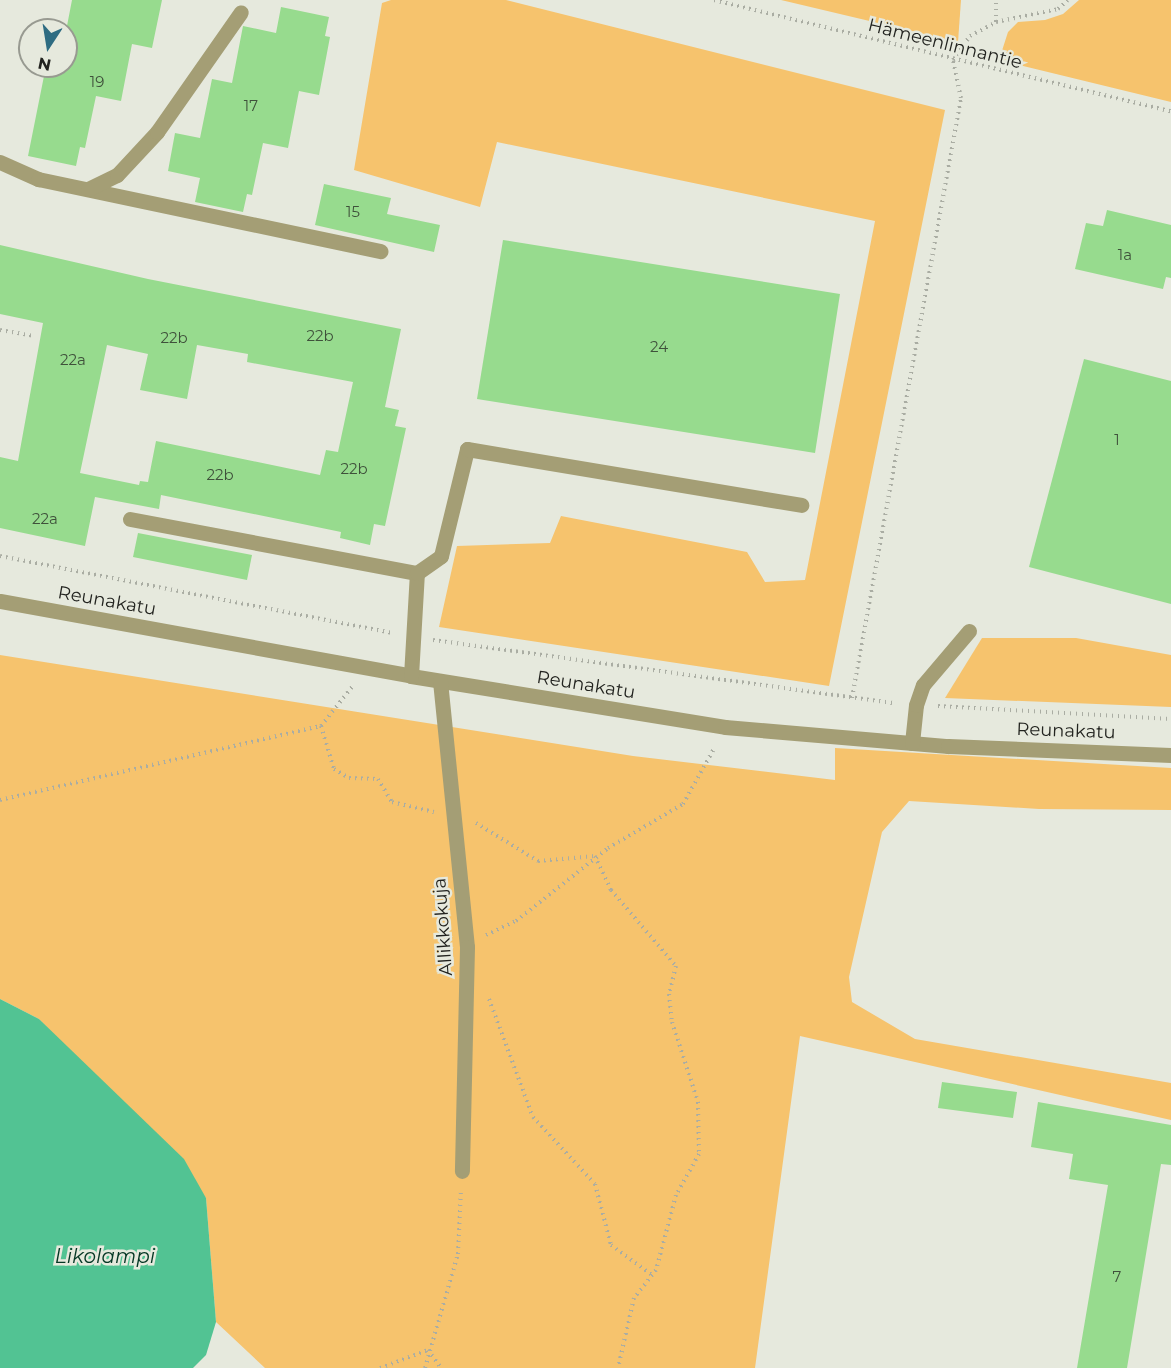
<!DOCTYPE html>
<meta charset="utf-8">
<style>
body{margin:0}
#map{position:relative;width:1171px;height:1368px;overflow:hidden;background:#e6e9dd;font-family:Montserrat,sans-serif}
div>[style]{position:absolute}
.green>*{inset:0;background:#f6c36d}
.water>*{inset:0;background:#52c393}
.building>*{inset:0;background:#97db8e}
.path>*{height:4px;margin-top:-2px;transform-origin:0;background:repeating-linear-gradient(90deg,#aaada3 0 1.5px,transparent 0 6px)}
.minor>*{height:15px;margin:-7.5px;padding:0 7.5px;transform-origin:7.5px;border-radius:7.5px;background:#a49e75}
span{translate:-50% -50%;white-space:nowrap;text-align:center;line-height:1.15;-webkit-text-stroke:5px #e6e9dd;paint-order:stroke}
.number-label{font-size:15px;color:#3f513b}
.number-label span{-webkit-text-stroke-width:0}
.street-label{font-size:18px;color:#22231f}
.water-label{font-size:20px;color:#043724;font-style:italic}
.north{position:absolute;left:18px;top:18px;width:60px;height:60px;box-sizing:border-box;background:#e6e9dd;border:2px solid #989a91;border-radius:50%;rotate:192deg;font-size:16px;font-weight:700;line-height:24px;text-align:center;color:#22231f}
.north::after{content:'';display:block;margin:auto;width:21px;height:27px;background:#2e6c82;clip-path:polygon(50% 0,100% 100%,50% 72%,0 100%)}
</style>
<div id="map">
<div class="green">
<i style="clip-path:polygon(391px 0,506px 0,945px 110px,829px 686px,439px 627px,457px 546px,550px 543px,561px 516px,747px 552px,765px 582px,805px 580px,875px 221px,497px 142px,480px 207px,354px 170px,382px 3px)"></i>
<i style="clip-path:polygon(781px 0,961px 0,958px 42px)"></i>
<i style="clip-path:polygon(1079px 0,1171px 0,1171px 102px,999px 60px,1008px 32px,1018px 22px,1045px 20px,1063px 14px)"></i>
<i style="clip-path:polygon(982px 638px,1076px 638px,1171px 655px,1171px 707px,945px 698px)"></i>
<i style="clip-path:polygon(0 655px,633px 756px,835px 780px,835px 748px,1171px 768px,1171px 810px,1039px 809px,909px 801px,882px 832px,849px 977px,852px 1002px,915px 1039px,1171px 1083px,1171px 1120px,800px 1036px,755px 1368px,265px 1368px,216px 1322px,206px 1198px,39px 1019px,0 999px)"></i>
</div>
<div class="water">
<i style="clip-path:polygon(0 999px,39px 1019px,184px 1159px,206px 1198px,216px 1322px,206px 1355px,193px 1368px,0 1368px)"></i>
</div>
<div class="building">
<i style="clip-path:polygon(72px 0,162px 0,152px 48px,132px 44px,121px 101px,96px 96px,85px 148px,80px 147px,76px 166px,28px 156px,46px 66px,66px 66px,66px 31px)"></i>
<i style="clip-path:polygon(281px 7px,329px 17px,325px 36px,330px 37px,319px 95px,299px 91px,288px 148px,263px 143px,252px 195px,247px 194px,243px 212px,195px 202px,200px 178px,168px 171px,175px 133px,200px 138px,212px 79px,232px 83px,243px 26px,276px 33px)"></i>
<i style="clip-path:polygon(324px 184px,391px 198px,387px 214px,440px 225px,434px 252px,315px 225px)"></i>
<i style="clip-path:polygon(1107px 210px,1171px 225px,1171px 278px,1166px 277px,1163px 289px,1075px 269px,1086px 223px,1103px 226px)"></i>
<i style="clip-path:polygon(503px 240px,840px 294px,815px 453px,477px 399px)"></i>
<i style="clip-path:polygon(evenodd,0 245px,148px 279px,401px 329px,385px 407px,399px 410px,395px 426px,406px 428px,385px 526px,374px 524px,370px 545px,340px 538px,341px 532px,161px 495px,159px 509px,95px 497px,85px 546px,0 528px,0 457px,18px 461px,43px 323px,0 314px,0 245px,107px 345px,148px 354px,140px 390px,187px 399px,197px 345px,248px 354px,247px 362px,353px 382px,338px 452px,326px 450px,320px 475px,156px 441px,148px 482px,140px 481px,139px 485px,80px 473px,107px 345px)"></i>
<i style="clip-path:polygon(1084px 359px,1171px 381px,1171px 604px,1029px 567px)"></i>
<i style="clip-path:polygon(138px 533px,252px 555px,247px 580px,133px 557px)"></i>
<i style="clip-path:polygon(942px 1082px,1017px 1092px,1013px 1118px,938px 1108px)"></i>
<i style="clip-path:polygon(1038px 1102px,1171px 1125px,1171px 1165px,1161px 1164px,1127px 1368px,1077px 1368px,1108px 1185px,1069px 1179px,1073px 1154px,1031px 1147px)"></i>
</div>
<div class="path">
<i style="left:714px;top:0;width:470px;rotate:13.7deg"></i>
<i style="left:996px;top:22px;width:22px;rotate:-90deg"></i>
<i style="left:0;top:330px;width:34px;rotate:10deg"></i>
<i style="left:0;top:556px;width:400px;rotate:11.1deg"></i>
<i style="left:433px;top:640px;width:466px;rotate:7.8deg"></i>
<i style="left:852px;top:698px;width:610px;rotate:-79.7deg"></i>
<i style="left:961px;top:98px;width:39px;rotate:-102deg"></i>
<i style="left:953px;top:60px;width:29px;rotate:-55deg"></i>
<i style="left:970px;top:36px;width:30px;rotate:-28deg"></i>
<i style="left:996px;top:22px;width:63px;rotate:-11.8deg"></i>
<i style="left:1058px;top:9px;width:13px;rotate:-42deg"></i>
<i style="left:938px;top:706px;width:233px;rotate:3.2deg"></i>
<i style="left:321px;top:726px;width:45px;rotate:73.2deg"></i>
<i style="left:334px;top:769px;width:17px;rotate:31deg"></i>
<i style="left:349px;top:778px;width:29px;rotate:2deg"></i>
<i style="left:378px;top:779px;width:27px;rotate:59deg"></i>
<i style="left:392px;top:802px;width:43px;rotate:13.4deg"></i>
<i style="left:0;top:800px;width:329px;rotate:-13deg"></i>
<i style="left:321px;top:726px;width:50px;rotate:-51.5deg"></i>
<i style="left:476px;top:823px;width:73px;rotate:31.5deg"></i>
<i style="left:538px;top:861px;width:57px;rotate:-5deg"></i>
<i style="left:595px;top:856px;width:38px;rotate:65deg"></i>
<i style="left:611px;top:890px;width:100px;rotate:49.5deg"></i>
<i style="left:676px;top:966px;width:29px;rotate:104deg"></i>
<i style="left:669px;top:994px;width:28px;rotate:84deg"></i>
<i style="left:672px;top:1022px;width:84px;rotate:72deg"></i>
<i style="left:698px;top:1102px;width:52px;rotate:88.9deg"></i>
<i style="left:699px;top:1154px;width:47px;rotate:119.3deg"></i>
<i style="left:676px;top:1195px;width:78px;rotate:104.9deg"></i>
<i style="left:656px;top:1270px;width:36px;rotate:128deg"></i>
<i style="left:634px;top:1298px;width:72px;rotate:102.9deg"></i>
<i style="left:486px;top:935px;width:33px;rotate:-25deg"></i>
<i style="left:516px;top:921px;width:117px;rotate:-38.4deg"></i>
<i style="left:608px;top:848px;width:87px;rotate:-30.4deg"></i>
<i style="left:683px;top:804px;width:65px;rotate:-60.7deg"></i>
<i style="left:489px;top:999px;width:126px;rotate:69.6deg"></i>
<i style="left:533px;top:1117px;width:91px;rotate:47.2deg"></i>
<i style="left:595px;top:1184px;width:63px;rotate:75.3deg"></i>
<i style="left:611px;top:1245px;width:51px;rotate:36.2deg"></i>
<i style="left:380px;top:1368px;width:51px;rotate:-20.6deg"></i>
<i style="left:428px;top:1350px;width:22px;rotate:54deg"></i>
<i style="left:425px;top:1368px;width:119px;rotate:-73.9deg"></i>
<i style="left:458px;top:1254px;width:63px;rotate:-87.3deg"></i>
</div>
<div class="minor">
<i style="left:0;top:162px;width:42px;rotate:24.1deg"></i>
<i style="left:38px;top:179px;width:350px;rotate:11.9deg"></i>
<i style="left:88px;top:189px;width:32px;rotate:-26deg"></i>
<i style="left:117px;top:175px;width:59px;rotate:-47.1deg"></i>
<i style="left:157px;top:132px;width:146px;rotate:-55deg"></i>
<i style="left:130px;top:519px;width:292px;rotate:10.7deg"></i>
<i style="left:0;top:601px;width:418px;rotate:10.3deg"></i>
<i style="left:411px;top:676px;width:318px;rotate:9.2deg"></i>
<i style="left:725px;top:727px;width:224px;rotate:4.9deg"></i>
<i style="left:948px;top:746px;width:223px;rotate:2.3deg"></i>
<i style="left:411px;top:676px;width:103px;rotate:-86.7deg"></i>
<i style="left:417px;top:573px;width:29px;rotate:-35deg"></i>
<i style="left:441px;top:556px;width:110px;rotate:-76.3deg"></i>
<i style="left:467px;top:449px;width:339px;rotate:9.5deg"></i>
<i style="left:440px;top:681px;width:267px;rotate:84.2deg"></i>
<i style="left:467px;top:947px;width:224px;rotate:91.3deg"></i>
<i style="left:912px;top:743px;width:38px;rotate:-84deg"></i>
<i style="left:916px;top:705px;width:21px;rotate:-71deg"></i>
<i style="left:923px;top:685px;width:71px;rotate:-49.6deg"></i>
</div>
<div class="number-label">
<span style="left:97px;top:82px">19</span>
<span style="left:251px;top:106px">17</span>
<span style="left:353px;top:212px">15</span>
<span style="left:1125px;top:255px">1a</span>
<span style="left:320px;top:336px">22b</span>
<span style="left:174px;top:338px">22b</span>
<span style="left:659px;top:347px">24</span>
<span style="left:73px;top:360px">22a</span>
<span style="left:1117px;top:440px">1</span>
<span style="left:354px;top:469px">22b</span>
<span style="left:220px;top:475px">22b</span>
<span style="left:45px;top:519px">22a</span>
<span style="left:1117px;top:1277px">7</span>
</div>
<div class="street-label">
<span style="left:945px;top:44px;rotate:14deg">Hämeenlinnantie</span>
<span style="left:107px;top:601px;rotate:10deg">Reunakatu</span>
<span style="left:586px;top:685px;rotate:9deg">Reunakatu</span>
<span style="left:1066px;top:731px;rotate:2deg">Reunakatu</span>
<span style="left:443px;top:927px;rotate:-94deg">Allikkokuja</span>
</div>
<div class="water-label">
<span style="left:105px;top:1256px">Likolampi</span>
</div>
<div class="north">N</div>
</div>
